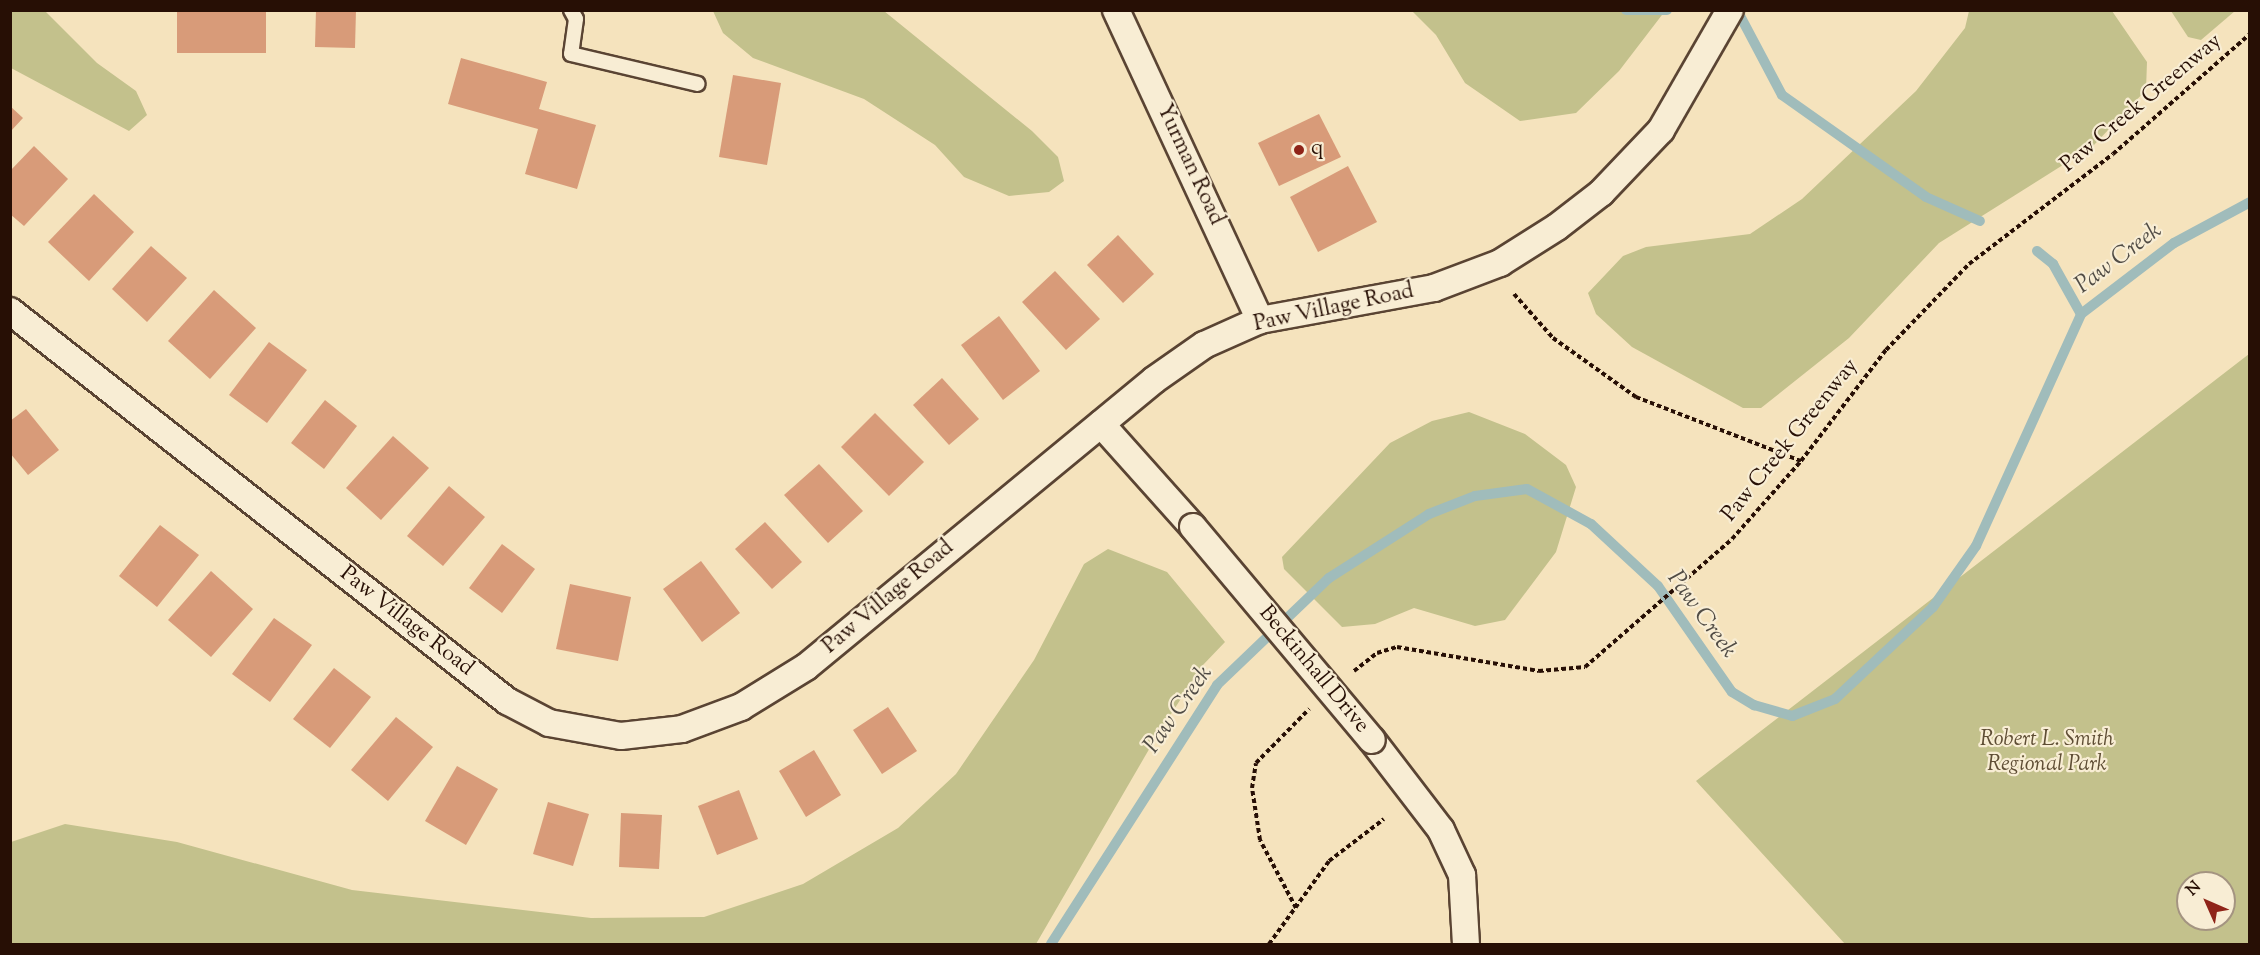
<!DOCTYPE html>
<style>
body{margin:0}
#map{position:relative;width:2260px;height:955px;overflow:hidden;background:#f5e3bd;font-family:"Sorts Mill Goudy",serif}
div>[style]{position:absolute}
.green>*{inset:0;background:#c3c18c}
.stream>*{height:10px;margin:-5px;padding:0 5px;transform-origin:5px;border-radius:5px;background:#a0bcbb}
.building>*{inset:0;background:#d89b79}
.path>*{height:4px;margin-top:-2px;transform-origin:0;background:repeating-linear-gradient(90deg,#270f05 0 4.5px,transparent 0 7.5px)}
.roads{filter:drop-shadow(2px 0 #5a4433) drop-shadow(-2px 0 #5a4433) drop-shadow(0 2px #5a4433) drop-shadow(0 -2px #5a4433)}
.service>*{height:14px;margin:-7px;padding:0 7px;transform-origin:7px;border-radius:7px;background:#f8edd4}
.minor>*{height:26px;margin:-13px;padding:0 13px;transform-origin:13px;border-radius:13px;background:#f8edd4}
.bridges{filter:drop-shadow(2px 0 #5a4433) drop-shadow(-2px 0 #5a4433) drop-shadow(0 2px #5a4433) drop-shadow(0 -2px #5a4433)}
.minor-bridge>*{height:26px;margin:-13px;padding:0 13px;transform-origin:13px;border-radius:13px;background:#f8edd4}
.dots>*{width:16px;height:16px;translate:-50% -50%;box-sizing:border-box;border:3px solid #f8edd4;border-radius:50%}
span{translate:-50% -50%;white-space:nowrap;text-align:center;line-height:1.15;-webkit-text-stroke:4.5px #f8edd4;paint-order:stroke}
.street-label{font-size:22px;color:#270f05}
.poi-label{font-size:22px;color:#270f05}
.left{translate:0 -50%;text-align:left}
.park-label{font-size:22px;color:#5e4d34;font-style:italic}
.water-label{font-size:24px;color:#514c45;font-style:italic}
.frame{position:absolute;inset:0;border:12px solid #270f05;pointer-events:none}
.north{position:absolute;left:2176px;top:871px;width:60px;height:60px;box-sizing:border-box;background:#f8edd4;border:2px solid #a49481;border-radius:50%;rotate:315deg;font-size:16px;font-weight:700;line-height:24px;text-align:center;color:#270f05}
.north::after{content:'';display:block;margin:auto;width:21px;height:27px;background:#8f2418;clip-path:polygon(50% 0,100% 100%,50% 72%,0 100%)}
</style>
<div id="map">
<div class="green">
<i style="clip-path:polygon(10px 11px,45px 11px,97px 63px,136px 91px,147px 115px,129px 131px,11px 68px)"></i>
<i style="clip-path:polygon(713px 11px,884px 11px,1032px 131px,1058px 157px,1064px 181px,1049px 192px,1009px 196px,964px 177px,935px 145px,864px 99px,753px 58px,723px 33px)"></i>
<i style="clip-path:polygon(1412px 11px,1665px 11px,1619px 71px,1576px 113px,1520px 121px,1465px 83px,1436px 35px)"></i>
<i style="clip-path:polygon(1969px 11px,2112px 11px,2147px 62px,2146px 90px,2093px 146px,1939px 243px,1849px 338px,1761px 408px,1743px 408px,1632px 347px,1596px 314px,1588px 293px,1623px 256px,1646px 247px,1750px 234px,1802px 199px,1916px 91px,1965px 28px)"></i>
<i style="clip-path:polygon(2171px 11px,2235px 11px,2201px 40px,2188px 37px)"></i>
<i style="clip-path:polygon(evenodd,2249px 354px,2249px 944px,1845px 944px,1696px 781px,2249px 354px,2188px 883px,2224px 883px,2224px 919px,2188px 919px,2188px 883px)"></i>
<i style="clip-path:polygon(1469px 412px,1525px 434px,1566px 465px,1576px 487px,1556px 552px,1505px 620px,1475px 626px,1414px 608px,1375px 624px,1342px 627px,1284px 569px,1282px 557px,1390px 443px,1432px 421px)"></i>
<i style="clip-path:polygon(1108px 549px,1167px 572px,1225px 642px,1202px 666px,1155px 739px,1036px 944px,11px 944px,11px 842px,65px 824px,177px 842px,352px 890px,591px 918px,704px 917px,803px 884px,898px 828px,956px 774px,1034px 660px,1084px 564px)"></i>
</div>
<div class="stream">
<i style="left:1626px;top:10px;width:41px"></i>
<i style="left:1737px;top:10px;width:96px;rotate:62.1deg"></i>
<i style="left:1782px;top:95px;width:176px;rotate:35.3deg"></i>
<i style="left:1926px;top:197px;width:59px;rotate:24deg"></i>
<i style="left:2037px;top:251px;width:21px;rotate:39deg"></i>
<i style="left:2053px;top:264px;width:57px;rotate:60.8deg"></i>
<i style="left:1051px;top:944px;width:308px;rotate:-57.3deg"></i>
<i style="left:1217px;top:685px;width:155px;rotate:-43.7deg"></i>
<i style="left:1329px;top:578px;width:119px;rotate:-32.6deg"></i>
<i style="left:1429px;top:514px;width:49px;rotate:-21.4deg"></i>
<i style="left:1475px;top:496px;width:52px;rotate:-7.7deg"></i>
<i style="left:1527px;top:489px;width:73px;rotate:28.7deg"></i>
<i style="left:1591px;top:524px;width:91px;rotate:42.8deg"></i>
<i style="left:1658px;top:586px;width:129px;rotate:55.1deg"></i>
<i style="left:1732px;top:692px;width:26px;rotate:31deg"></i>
<i style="left:1754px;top:705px;width:40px;rotate:16deg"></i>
<i style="left:1792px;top:716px;width:46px;rotate:-21.6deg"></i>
<i style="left:1835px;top:699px;width:134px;rotate:-43.2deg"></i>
<i style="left:1933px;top:607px;width:75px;rotate:-54.8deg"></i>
<i style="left:1976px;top:546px;width:255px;rotate:-65.6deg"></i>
<i style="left:2081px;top:314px;width:117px;rotate:-37.4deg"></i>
<i style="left:2174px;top:243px;width:86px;rotate:-28.3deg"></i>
</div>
<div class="building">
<i style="clip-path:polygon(177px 10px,266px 10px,266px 53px,177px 53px)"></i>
<i style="clip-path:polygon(316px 10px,356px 10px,355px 48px,315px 47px)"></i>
<i style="clip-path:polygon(461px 58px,547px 82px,539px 109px,596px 125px,577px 189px,525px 174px,538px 129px,448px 104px)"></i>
<i style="clip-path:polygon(733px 75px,781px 83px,767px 165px,719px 157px)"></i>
<i style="clip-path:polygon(10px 106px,23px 118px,10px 132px)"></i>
<i style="clip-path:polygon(1319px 114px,1341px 157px,1279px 186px,1258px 143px)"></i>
<i style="clip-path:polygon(34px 146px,68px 179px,24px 226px,10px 214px,10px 171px)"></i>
<i style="clip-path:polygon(1348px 166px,1377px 222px,1318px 252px,1290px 197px)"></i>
<i style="clip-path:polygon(94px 194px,134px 232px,89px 281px,48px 242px)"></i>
<i style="clip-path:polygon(1118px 235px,1154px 274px,1123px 303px,1087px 265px)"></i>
<i style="clip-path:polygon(151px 246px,187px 278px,147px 322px,112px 289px)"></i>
<i style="clip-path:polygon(1055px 271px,1100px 319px,1066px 350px,1022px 302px)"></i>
<i style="clip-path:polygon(214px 290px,256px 328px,210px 379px,168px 341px)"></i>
<i style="clip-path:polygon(999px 316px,1040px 371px,1003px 400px,961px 345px)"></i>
<i style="clip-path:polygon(269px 342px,307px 370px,267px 423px,229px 395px)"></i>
<i style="clip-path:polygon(942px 378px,979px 419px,949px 445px,913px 405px)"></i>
<i style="clip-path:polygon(325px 400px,357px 426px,324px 469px,291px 443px)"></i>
<i style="clip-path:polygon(26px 409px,59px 450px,28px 475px,10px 453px,10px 421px)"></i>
<i style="clip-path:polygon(875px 413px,924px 462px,889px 496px,841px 447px)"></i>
<i style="clip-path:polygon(393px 436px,429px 468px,381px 520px,346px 488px)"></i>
<i style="clip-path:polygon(819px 464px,863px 511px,828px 543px,784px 495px)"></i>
<i style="clip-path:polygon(449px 486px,485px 517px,443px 566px,407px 536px)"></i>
<i style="clip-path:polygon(765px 522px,802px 562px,772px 589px,735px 549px)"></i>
<i style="clip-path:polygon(160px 525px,199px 555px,157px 607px,119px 576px)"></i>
<i style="clip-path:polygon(502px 544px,535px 569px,502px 613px,469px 588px)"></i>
<i style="clip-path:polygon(701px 561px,740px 613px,702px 642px,663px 589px)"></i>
<i style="clip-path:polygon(211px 571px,253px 609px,211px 657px,168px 620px)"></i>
<i style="clip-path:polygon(570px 584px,631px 597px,618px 661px,556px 649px)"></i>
<i style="clip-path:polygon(274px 618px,312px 645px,270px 702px,232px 674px)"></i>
<i style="clip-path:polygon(334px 668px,371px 697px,330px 748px,293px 719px)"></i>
<i style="clip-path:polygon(888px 707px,917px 751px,882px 774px,853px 730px)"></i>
<i style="clip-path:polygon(396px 717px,433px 747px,388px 801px,351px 770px)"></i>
<i style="clip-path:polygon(814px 750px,841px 795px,806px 817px,779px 771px)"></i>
<i style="clip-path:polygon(457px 766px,498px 789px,466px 845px,425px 821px)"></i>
<i style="clip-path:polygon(739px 790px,758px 839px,717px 855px,698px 806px)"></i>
<i style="clip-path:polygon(548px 802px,589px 814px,573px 866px,533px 854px)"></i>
<i style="clip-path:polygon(621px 813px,662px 815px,659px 869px,619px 867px)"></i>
</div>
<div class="path">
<i style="left:1514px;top:294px;width:59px;rotate:48.4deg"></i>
<i style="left:1553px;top:338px;width:102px;rotate:35.4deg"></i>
<i style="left:1636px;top:397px;width:177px;rotate:21.2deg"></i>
<i style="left:1354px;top:671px;width:29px;rotate:-38deg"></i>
<i style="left:1377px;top:653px;width:21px;rotate:-17deg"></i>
<i style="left:1397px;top:647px;width:144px;rotate:9.6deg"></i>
<i style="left:1539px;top:671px;width:46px;rotate:-5deg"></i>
<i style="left:1585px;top:667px;width:195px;rotate:-41deg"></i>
<i style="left:1732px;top:539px;width:104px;rotate:-48.5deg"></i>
<i style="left:1801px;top:461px;width:140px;rotate:-52.6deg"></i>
<i style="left:1886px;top:350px;width:120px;rotate:-46deg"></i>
<i style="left:1969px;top:264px;width:181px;rotate:-37.4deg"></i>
<i style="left:2113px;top:154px;width:182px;rotate:-41.2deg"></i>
<i style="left:1296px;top:908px;width:77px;rotate:-117.9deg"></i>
<i style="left:1260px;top:840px;width:53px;rotate:-98.7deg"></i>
<i style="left:1252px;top:788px;width:25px;rotate:-81deg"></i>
<i style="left:1256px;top:763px;width:76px;rotate:-45.5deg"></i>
<i style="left:1269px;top:944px;width:102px;rotate:-54.1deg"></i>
<i style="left:1329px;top:861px;width:69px;rotate:-37.4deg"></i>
</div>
<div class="roads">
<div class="service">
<i style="left:571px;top:10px;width:10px;rotate:61deg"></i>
<i style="left:576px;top:19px;width:35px;rotate:98deg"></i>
<i style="left:571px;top:54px;width:130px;rotate:13.3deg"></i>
</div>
<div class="minor">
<i style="left:1116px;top:10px;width:342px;rotate:65.1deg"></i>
<i style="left:10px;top:311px;width:632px;rotate:38.12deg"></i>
<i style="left:507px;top:701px;width:47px;rotate:27.6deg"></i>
<i style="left:549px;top:723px;width:73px;rotate:10.2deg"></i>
<i style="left:621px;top:736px;width:61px;rotate:-6.5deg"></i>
<i style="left:682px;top:729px;width:63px;rotate:-20.4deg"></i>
<i style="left:741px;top:707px;width:76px;rotate:-31.6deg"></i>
<i style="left:806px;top:667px;width:451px;rotate:-39.5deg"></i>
<i style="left:1154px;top:380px;width:61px;rotate:-35deg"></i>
<i style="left:1204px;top:345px;width:61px;rotate:-24.1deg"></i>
<i style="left:1260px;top:320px;width:177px;rotate:-10.4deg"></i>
<i style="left:1434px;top:288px;width:71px;rotate:-20.7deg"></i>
<i style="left:1500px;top:263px;width:67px;rotate:-32.3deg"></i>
<i style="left:1557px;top:227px;width:56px;rotate:-37.7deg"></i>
<i style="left:1601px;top:193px;width:87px;rotate:-46.4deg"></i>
<i style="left:1661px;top:130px;width:138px;rotate:-60.1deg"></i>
<i style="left:1101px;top:424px;width:138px;rotate:48.2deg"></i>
<i style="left:1372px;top:740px;width:113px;rotate:52.5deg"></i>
<i style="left:1441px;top:830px;width:50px;rotate:65deg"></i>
<i style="left:1462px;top:875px;width:69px;rotate:86.7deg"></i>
</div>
</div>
<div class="bridges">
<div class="minor-bridge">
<i style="left:1193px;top:527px;width:278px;rotate:50deg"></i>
</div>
</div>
<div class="dots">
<i style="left:1299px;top:150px;background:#8f2418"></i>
</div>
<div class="street-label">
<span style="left:2142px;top:104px;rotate:-40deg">Paw Creek Greenway</span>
<span style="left:1189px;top:165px;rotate:65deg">Yurman Road</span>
<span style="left:1334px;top:309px;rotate:-12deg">Paw Village Road</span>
<span style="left:1791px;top:441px;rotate:-51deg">Paw Creek Greenway</span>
<span style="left:889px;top:598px;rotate:-40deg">Paw Village Road</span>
<span style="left:406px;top:622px;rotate:38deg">Paw Village Road</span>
<span style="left:1313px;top:670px;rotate:50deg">Beckinhall Drive</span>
</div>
<div class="poi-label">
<span class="left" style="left:1311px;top:150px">q</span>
</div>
<div class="park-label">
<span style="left:2047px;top:753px">Robert L. Smith<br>Regional Park</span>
</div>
<div class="water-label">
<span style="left:2119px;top:259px;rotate:-37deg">Paw Creek</span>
<span style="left:1701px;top:615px;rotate:54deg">Paw Creek</span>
<span style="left:1179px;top:710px;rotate:-55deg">Paw Creek</span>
</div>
<div class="frame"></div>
<div class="north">N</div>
</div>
